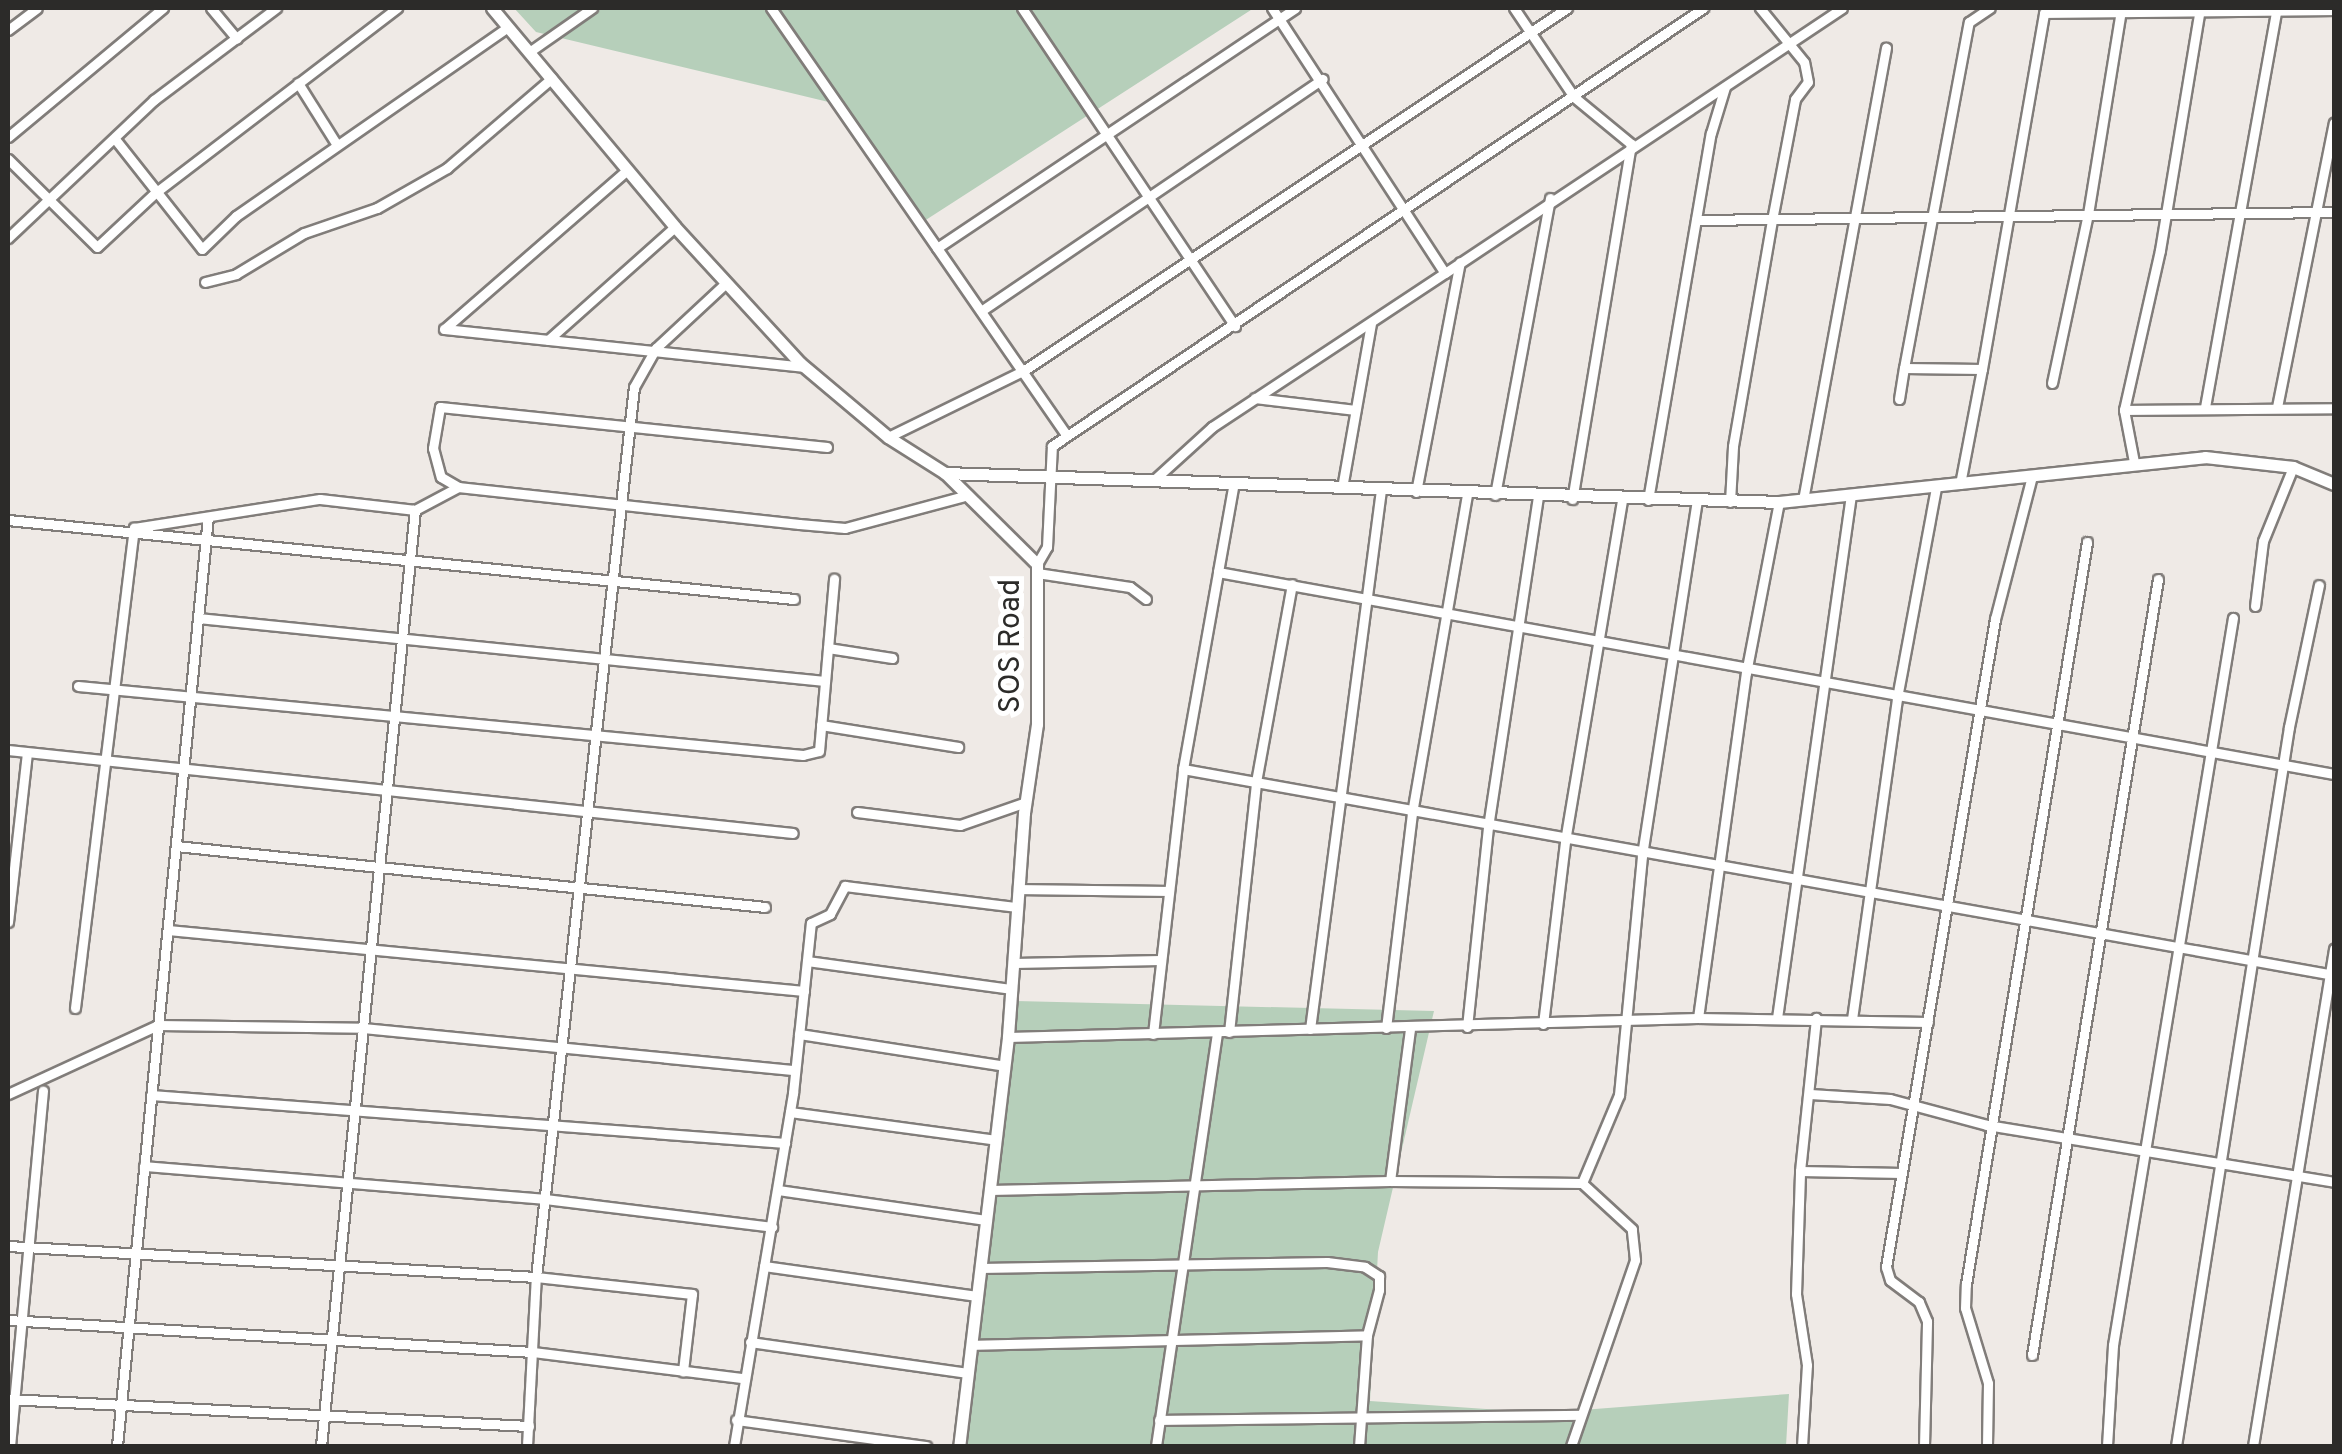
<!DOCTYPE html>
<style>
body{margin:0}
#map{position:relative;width:2342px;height:1454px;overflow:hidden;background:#efeae6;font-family:Overpass,sans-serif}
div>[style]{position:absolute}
.green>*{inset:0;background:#b6cfba}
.roads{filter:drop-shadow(2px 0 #817d7a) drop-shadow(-2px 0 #817d7a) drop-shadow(0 2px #817d7a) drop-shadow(0 -2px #817d7a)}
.minor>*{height:9px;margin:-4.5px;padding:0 4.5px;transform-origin:4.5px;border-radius:4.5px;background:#fff}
.tertiary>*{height:11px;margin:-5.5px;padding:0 5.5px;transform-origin:5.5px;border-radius:5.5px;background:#fff}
span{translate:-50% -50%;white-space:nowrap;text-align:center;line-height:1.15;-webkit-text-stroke:10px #fff;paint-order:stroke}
.street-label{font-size:30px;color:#2c2b29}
.frame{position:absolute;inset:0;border:10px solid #2c2b29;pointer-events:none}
</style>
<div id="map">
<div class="green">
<i style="clip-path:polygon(514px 8px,1254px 8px,918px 225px,841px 105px,536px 32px)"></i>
<i style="clip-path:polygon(1013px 1001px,1434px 1011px,1378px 1252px,1370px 1401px,1543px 1413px,1789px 1394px,1786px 1446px,953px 1446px)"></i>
</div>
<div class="roads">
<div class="minor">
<i style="left:211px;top:8px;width:40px;rotate:50deg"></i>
<i style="left:771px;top:8px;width:520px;rotate:55.33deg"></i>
<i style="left:1022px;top:8px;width:383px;rotate:56.2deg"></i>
<i style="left:1272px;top:8px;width:316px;rotate:56.9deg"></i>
<i style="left:1445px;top:273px;width:477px;rotate:-33.7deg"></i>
<i style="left:1514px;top:8px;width:107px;rotate:56deg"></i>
<i style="left:1574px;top:97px;width:74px;rotate:39.5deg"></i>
<i style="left:1631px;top:144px;width:360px;rotate:99.4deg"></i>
<i style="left:8px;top:30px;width:36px;rotate:-37deg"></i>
<i style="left:529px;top:52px;width:77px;rotate:-34.9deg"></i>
<i style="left:298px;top:83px;width:73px;rotate:57.8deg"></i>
<i style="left:8px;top:137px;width:202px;rotate:-39.8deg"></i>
<i style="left:115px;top:139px;width:140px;rotate:51.7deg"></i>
<i style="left:202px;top:249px;width:47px;rotate:-44.1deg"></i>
<i style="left:236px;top:216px;width:331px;rotate:-34.8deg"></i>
<i style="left:8px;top:159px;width:125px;rotate:44.7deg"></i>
<i style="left:97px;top:247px;width:79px;rotate:-43deg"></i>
<i style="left:155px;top:193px;width:305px;rotate:-37.4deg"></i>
<i style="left:626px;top:171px;width:241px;rotate:139deg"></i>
<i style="left:444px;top:329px;width:361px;rotate:6deg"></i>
<i style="left:1696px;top:220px;width:638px;rotate:-0.72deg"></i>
<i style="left:8px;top:238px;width:201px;rotate:-43.4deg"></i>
<i style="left:154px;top:100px;width:153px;rotate:-37deg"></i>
<i style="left:937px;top:248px;width:431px;rotate:-33.8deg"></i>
<i style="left:205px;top:282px;width:32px;rotate:-14deg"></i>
<i style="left:236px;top:274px;width:79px;rotate:-31.1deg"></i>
<i style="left:304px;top:233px;width:77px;rotate:-18.9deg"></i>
<i style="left:377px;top:208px;width:81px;rotate:-29.7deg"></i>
<i style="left:447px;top:168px;width:138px;rotate:-40.6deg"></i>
<i style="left:981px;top:311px;width:413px;rotate:-34.2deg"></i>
<i style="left:548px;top:340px;width:170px;rotate:-41.7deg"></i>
<i style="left:1982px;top:369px;width:361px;rotate:-80.1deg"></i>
<i style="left:2044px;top:13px;width:290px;rotate:-0.6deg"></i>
<i style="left:2052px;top:383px;width:173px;rotate:-78deg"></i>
<i style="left:2088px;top:214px;width:200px;rotate:-80.8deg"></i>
<i style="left:1255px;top:398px;width:101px;rotate:6.8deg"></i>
<i style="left:1899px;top:399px;width:31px;rotate:-81deg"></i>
<i style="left:2205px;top:407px;width:405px;rotate:-79.8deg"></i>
<i style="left:2277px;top:407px;width:290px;rotate:-78.7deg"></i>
<i style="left:2124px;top:410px;width:210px;rotate:-0.5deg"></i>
<i style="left:888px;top:437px;width:150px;rotate:-26.1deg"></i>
<i style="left:1023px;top:371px;width:654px;rotate:-33.71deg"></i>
<i style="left:827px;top:447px;width:389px;rotate:-174.1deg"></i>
<i style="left:440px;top:407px;width:42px;rotate:99.7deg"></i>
<i style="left:433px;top:448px;width:30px;rotate:75deg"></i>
<i style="left:441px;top:477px;width:20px;rotate:30deg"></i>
<i style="left:458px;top:487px;width:343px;rotate:6.2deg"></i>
<i style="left:799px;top:524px;width:46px;rotate:5deg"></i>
<i style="left:845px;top:528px;width:127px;rotate:-15deg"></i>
<i style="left:2134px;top:462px;width:53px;rotate:-100.9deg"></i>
<i style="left:2124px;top:410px;width:164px;rotate:-77.3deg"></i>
<i style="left:2160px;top:250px;width:245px;rotate:-80.6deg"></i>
<i style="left:1156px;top:478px;width:76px;rotate:-42.3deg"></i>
<i style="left:1212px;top:427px;width:279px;rotate:-33.5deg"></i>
<i style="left:1234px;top:482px;width:91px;rotate:100.1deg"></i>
<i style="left:1218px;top:572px;width:1134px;rotate:10.26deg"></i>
<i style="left:1960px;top:484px;width:117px;rotate:-79.2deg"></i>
<i style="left:1982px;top:369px;width:78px;rotate:-179.3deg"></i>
<i style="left:1904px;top:368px;width:352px;rotate:-79.4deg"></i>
<i style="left:1969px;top:22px;width:25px;rotate:-34deg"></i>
<i style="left:1342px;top:488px;width:168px;rotate:-80deg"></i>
<i style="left:1416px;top:492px;width:234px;rotate:-79.2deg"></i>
<i style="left:1495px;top:495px;width:302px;rotate:-79.5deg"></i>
<i style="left:1648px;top:500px;width:372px;rotate:-80.3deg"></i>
<i style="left:1711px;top:133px;width:48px;rotate:-73.1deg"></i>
<i style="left:1803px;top:500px;width:460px;rotate:-79.6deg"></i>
<i style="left:1730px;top:502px;width:56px;rotate:-86.9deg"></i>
<i style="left:1733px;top:446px;width:229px;rotate:-80.2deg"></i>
<i style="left:1772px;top:220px;width:123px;rotate:-79.2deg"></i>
<i style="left:1795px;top:99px;width:21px;rotate:-53deg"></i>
<i style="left:1808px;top:82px;width:20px;rotate:-101deg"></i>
<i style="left:1804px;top:62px;width:70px;rotate:-129.2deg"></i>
<i style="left:8px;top:520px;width:790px;rotate:5.74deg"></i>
<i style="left:1037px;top:564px;width:20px;rotate:-60deg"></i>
<i style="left:1047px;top:547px;width:101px;rotate:-87.2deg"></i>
<i style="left:1052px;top:446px;width:785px;rotate:-33.93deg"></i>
<i style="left:1037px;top:573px;width:94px;rotate:8.6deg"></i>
<i style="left:1130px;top:587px;width:20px;rotate:37deg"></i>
<i style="left:2255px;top:606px;width:65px;rotate:-83deg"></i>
<i style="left:2263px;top:541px;width:80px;rotate:-67.9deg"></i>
<i style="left:198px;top:618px;width:630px;rotate:5.74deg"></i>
<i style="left:828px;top:648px;width:65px;rotate:8.9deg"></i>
<i style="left:78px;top:686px;width:728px;rotate:5.44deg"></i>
<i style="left:803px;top:755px;width:16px;rotate:-14deg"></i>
<i style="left:819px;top:751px;width:173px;rotate:-85deg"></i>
<i style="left:821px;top:725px;width:139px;rotate:9.1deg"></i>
<i style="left:8px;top:750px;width:789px;rotate:6.04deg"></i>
<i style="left:1183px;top:769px;width:1169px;rotate:10.15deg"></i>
<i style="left:857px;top:812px;width:104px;rotate:7.2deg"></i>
<i style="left:960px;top:825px;width:70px;rotate:-19.2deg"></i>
<i style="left:176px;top:846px;width:592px;rotate:5.91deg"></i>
<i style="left:1019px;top:889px;width:147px;rotate:0.8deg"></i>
<i style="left:8px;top:922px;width:170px;rotate:-83.6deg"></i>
<i style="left:168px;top:930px;width:639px;rotate:5.48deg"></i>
<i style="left:807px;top:961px;width:207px;rotate:7.8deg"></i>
<i style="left:1014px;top:963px;width:146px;rotate:-1.2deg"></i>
<i style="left:75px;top:1008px;width:484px;rotate:-83deg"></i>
<i style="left:134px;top:528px;width:188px;rotate:-8.9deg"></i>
<i style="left:320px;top:499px;width:96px;rotate:6.6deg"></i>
<i style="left:415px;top:510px;width:49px;rotate:-28.1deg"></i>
<i style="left:1698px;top:1018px;width:348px;rotate:-82.1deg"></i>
<i style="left:1746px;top:673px;width:174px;rotate:-79.1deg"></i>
<i style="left:1777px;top:1018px;width:528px;rotate:-81.95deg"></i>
<i style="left:1852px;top:1019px;width:324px;rotate:-82deg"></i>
<i style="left:1897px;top:698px;width:215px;rotate:-79.5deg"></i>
<i style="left:1543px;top:1024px;width:184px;rotate:-83.1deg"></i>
<i style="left:1565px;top:841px;width:346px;rotate:-80.5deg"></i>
<i style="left:1467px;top:1027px;width:201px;rotate:-84deg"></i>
<i style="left:1488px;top:827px;width:333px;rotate:-81.4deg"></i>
<i style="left:1386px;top:1028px;width:217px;rotate:-83.1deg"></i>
<i style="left:1412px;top:813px;width:324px;rotate:-80.2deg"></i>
<i style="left:1310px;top:1029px;width:544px;rotate:-82.5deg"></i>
<i style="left:1229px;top:1032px;width:251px;rotate:-83.8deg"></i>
<i style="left:1256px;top:782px;width:201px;rotate:-79.7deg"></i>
<i style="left:799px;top:1034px;width:208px;rotate:8.8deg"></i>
<i style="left:1153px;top:1034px;width:267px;rotate:-83.5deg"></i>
<i style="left:1183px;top:769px;width:200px;rotate:-79.9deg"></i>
<i style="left:1008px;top:1037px;width:690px;rotate:-1.58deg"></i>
<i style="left:1698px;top:1018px;width:230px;rotate:1deg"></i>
<i style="left:8px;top:1094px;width:165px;rotate:-24.7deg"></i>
<i style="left:158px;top:1025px;width:205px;rotate:0.8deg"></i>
<i style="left:363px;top:1028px;width:434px;rotate:5.6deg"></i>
<i style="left:1810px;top:1094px;width:80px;rotate:3.6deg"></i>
<i style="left:1890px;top:1099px;width:100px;rotate:15deg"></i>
<i style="left:1987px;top:1125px;width:352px;rotate:9.3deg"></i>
<i style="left:151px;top:1095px;width:636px;rotate:4.33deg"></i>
<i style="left:790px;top:1112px;width:208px;rotate:7.7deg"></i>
<i style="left:144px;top:1166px;width:402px;rotate:4.7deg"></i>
<i style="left:545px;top:1199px;width:229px;rotate:7deg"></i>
<i style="left:1800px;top:1171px;width:102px;rotate:1.1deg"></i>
<i style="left:1390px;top:1181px;width:152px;rotate:-82.5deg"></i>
<i style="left:778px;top:1190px;width:210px;rotate:8.2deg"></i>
<i style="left:990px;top:1190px;width:400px;rotate:-1.3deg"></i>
<i style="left:1390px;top:1181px;width:192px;rotate:0.6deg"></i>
<i style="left:1582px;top:1183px;width:95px;rotate:-67.2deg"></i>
<i style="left:1619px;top:1095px;width:241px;rotate:-84.5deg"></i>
<i style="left:1642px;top:855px;width:358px;rotate:-81.2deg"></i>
<i style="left:8px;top:1246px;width:529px;rotate:3.36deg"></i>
<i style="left:536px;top:1277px;width:157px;rotate:6.2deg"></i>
<i style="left:692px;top:1294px;width:78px;rotate:96.7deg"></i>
<i style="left:764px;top:1266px;width:215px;rotate:8deg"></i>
<i style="left:980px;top:1268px;width:347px;rotate:-1deg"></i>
<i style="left:1327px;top:1262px;width:38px;rotate:7deg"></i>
<i style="left:1365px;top:1267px;width:17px;rotate:33deg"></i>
<i style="left:1379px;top:1276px;width:14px;rotate:90deg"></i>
<i style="left:1379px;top:1290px;width:47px;rotate:104.9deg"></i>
<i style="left:1367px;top:1335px;width:111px;rotate:94.1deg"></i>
<i style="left:8px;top:1320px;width:526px;rotate:3.49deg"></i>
<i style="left:533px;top:1352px;width:212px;rotate:7.1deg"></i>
<i style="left:750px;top:1342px;width:220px;rotate:8.1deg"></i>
<i style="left:971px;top:1345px;width:396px;rotate:-1.4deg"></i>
<i style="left:2032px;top:1355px;width:786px;rotate:-80.78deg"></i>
<i style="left:8px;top:1399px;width:522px;rotate:2.97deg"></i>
<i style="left:736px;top:1420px;width:192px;rotate:7.8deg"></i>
<i style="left:1159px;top:1420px;width:421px;rotate:-0.7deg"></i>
<i style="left:10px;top:1446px;width:357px;rotate:-84.7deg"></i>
<i style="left:117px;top:1446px;width:933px;rotate:-84.41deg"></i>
<i style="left:321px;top:1446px;width:941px;rotate:-84.27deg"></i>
<i style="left:527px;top:1446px;width:169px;rotate:-87deg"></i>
<i style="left:536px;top:1277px;width:895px;rotate:-83.72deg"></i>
<i style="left:634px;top:387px;width:45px;rotate:-60.6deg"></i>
<i style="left:656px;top:348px;width:96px;rotate:-42.9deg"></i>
<i style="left:734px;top:1446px;width:358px;rotate:-80.5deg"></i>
<i style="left:793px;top:1093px;width:171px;rotate:-84deg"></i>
<i style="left:811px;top:923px;width:21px;rotate:-25deg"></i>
<i style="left:830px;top:914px;width:32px;rotate:-62deg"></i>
<i style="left:845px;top:886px;width:173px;rotate:7deg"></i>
<i style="left:1156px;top:1446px;width:418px;rotate:-81.6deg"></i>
<i style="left:1571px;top:1446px;width:197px;rotate:-71deg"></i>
<i style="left:1635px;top:1260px;width:31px;rotate:-96deg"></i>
<i style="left:1632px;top:1229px;width:68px;rotate:-137.4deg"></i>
<i style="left:1802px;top:1446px;width:81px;rotate:-86.5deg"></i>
<i style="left:1807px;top:1365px;width:72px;rotate:-98.8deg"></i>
<i style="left:1796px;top:1294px;width:123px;rotate:-88.1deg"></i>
<i style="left:1800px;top:1171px;width:154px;rotate:-84deg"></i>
<i style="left:1924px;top:1446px;width:125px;rotate:-88.6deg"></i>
<i style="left:1927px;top:1321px;width:21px;rotate:-113deg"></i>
<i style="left:1919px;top:1302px;width:36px;rotate:-143deg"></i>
<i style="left:1890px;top:1280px;width:14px;rotate:-107deg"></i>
<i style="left:1886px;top:1267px;width:657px;rotate:-80.45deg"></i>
<i style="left:1995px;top:619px;width:148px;rotate:-75.5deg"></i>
<i style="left:1987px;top:1446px;width:63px;rotate:-89.1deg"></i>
<i style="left:1988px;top:1383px;width:78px;rotate:-107deg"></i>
<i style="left:1965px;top:1308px;width:24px;rotate:-88deg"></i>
<i style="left:1966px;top:1284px;width:752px;rotate:-80.74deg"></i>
<i style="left:2107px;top:1446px;width:101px;rotate:-86.6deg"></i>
<i style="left:2113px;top:1345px;width:737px;rotate:-80.63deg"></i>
<i style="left:2176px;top:1446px;width:728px;rotate:-81.07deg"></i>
<i style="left:2289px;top:727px;width:145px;rotate:-78.1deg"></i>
<i style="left:2253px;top:1446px;width:504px;rotate:-80.74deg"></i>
</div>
<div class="tertiary">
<i style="left:492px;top:8px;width:285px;rotate:50.1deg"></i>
<i style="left:675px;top:227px;width:185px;rotate:47.4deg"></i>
<i style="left:800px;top:363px;width:115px;rotate:40.1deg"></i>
<i style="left:888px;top:437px;width:67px;rotate:32.3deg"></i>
<i style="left:945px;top:473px;width:129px;rotate:44.7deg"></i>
<i style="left:1037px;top:564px;width:160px;rotate:90deg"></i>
<i style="left:1037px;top:724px;width:90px;rotate:98.3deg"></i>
<i style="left:1024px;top:813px;width:225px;rotate:94.1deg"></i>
<i style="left:1008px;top:1037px;width:412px;rotate:96.8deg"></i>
<i style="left:945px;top:473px;width:835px;rotate:1.99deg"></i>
<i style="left:1779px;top:502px;width:428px;rotate:-6deg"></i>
<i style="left:2205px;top:457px;width:89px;rotate:6.5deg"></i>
<i style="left:2293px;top:467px;width:44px;rotate:22.5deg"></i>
</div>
</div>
<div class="street-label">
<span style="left:1012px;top:646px;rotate:-90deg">SOS Road</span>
</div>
<div class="frame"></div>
</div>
